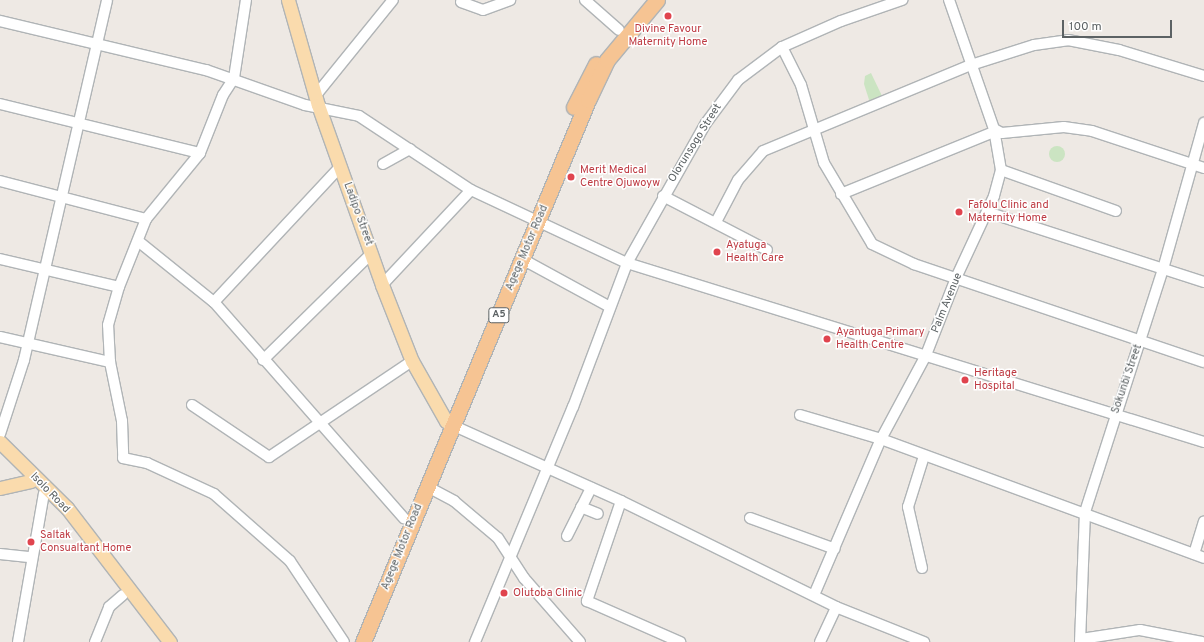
<!DOCTYPE html>
<style>
body{margin:0}
#map{position:relative;width:1204px;height:642px;overflow:hidden;background:#eee9e4;font-family:Overpass,sans-serif}
div>[style]{position:absolute}
.green>*{inset:0;background:#cbe4c2}
.round{border-radius:50%}
.roads{filter:drop-shadow(1px 0 #b0b4b6) drop-shadow(-1px 0 #b0b4b6) drop-shadow(0 1px #b0b4b6) drop-shadow(0 -1px #b0b4b6)}
.minor>*{height:10px;margin:-5px;padding:0 5px;transform-origin:5px;border-radius:5px;background:#fff}
.major>*{height:13px;margin:-6.5px;padding:0 6.5px;transform-origin:6.5px;border-radius:6.5px;background:#fadbad}
.highway>*{height:15px;margin:-7.5px;padding:0 7.5px;transform-origin:7.5px;border-radius:7.5px;background:#f6c493}
.dots>*{width:11px;height:11px;translate:-50% -50%;box-sizing:border-box;border:2px solid #fff;border-radius:50%}
span{translate:-50% -50%;white-space:nowrap;text-align:center;line-height:1.15;-webkit-text-stroke:3px #fff;paint-order:stroke}
.shield-label span{padding:1px 3px;background:#fff;border:1px solid;border-radius:3px;-webkit-text-stroke-width:0}
.shield-label{font-size:10px;color:#5c6264;font-weight:700}
.health-label{font-size:11px;color:#be3a42}
.left{translate:0 -50%;text-align:left}
.street-label{font-size:11px;color:#5c6264}
.scale{position:absolute;left:1062px;top:20px;width:110px;height:18px;box-sizing:border-box;border:2px solid #5c6264;border-top:0;padding-left:5px;font-size:12px;line-height:14px;white-space:nowrap;color:#5c6264;-webkit-text-stroke:3px #fff;paint-order:stroke}
</style>
<div id="map">
<div class="green">
<i style="clip-path:polygon(871px 73px,883px 98px,870px 103px,864px 84px,865px 76px)"></i>
<i class="round" style="left:1049px;top:146px;width:16px;height:16px"></i>
</div>
<div class="roads">
<div class="minor">
<i style="left:585px;top:0;width:45px;rotate:41.4deg"></i>
<i style="left:461px;top:2px;width:23px;rotate:20deg"></i>
<i style="left:483px;top:10px;width:29px;rotate:-20deg"></i>
<i style="left:0;top:21px;width:212px;rotate:13.4deg"></i>
<i style="left:206px;top:70px;width:105px;rotate:19.5deg"></i>
<i style="left:305px;top:105px;width:55px;rotate:11.5deg"></i>
<i style="left:359px;top:116px;width:134px;rotate:33.5deg"></i>
<i style="left:471px;top:190px;width:172px;rotate:25.1deg"></i>
<i style="left:627px;top:263px;width:604px;rotate:17.24deg"></i>
<i style="left:782px;top:47px;width:42px;rotate:63.4deg"></i>
<i style="left:801px;top:85px;width:81px;rotate:73.6deg"></i>
<i style="left:824px;top:163px;width:94px;rotate:59.3deg"></i>
<i style="left:872px;top:244px;width:47px;rotate:25.5deg"></i>
<i style="left:914px;top:264px;width:306px;rotate:18.7deg"></i>
<i style="left:316px;top:95px;width:122px;rotate:-51deg"></i>
<i style="left:0;top:104px;width:206px;rotate:13.8deg"></i>
<i style="left:994px;top:129px;width:9px;rotate:27deg"></i>
<i style="left:1002px;top:133px;width:62px;rotate:-5.5deg"></i>
<i style="left:1064px;top:127px;width:28px;rotate:8deg"></i>
<i style="left:1092px;top:131px;width:118px;rotate:18.3deg"></i>
<i style="left:383px;top:164px;width:31px;rotate:-29deg"></i>
<i style="left:1001px;top:170px;width:122px;rotate:19.6deg"></i>
<i style="left:0;top:181px;width:151px;rotate:14.6deg"></i>
<i style="left:841px;top:194px;width:165px;rotate:-22.1deg"></i>
<i style="left:663px;top:196px;width:117px;rotate:27.4deg"></i>
<i style="left:987px;top:212px;width:228px;rotate:17.9deg"></i>
<i style="left:716px;top:222px;width:47px;rotate:-62.4deg"></i>
<i style="left:738px;top:180px;width:38px;rotate:-49deg"></i>
<i style="left:763px;top:151px;width:225px;rotate:-22.5deg"></i>
<i style="left:971px;top:65px;width:66px;rotate:-17.6deg"></i>
<i style="left:1034px;top:45px;width:34px;rotate:-8deg"></i>
<i style="left:1068px;top:40px;width:52px;rotate:11.1deg"></i>
<i style="left:1119px;top:50px;width:89px;rotate:17deg"></i>
<i style="left:138px;top:241px;width:97px;rotate:38.8deg"></i>
<i style="left:214px;top:302px;width:288px;rotate:48.7deg"></i>
<i style="left:0;top:259px;width:122px;rotate:13.2deg"></i>
<i style="left:522px;top:259px;width:100px;rotate:28.6deg"></i>
<i style="left:382px;top:285px;width:130px;rotate:-46.9deg"></i>
<i style="left:214px;top:302px;width:186px;rotate:-47deg"></i>
<i style="left:0;top:337px;width:113px;rotate:12.8deg"></i>
<i style="left:110px;top:362px;width:60px;rotate:78.5deg"></i>
<i style="left:122px;top:421px;width:37px;rotate:88deg"></i>
<i style="left:123px;top:458px;width:25px;rotate:12deg"></i>
<i style="left:147px;top:463px;width:74px;rotate:24.8deg"></i>
<i style="left:214px;top:494px;width:101px;rotate:41.4deg"></i>
<i style="left:290px;top:561px;width:97px;rotate:56.3deg"></i>
<i style="left:263px;top:360px;width:153px;rotate:-44.5deg"></i>
<i style="left:110px;top:362px;width:37px;rotate:-93deg"></i>
<i style="left:108px;top:325px;width:40px;rotate:-74deg"></i>
<i style="left:119px;top:287px;width:73px;rotate:-68.3deg"></i>
<i style="left:146px;top:219px;width:85px;rotate:-50.7deg"></i>
<i style="left:200px;top:153px;width:62px;rotate:-68.4deg"></i>
<i style="left:223px;top:95px;width:20px;rotate:-57deg"></i>
<i style="left:234px;top:78px;width:79px;rotate:-81.3deg"></i>
<i style="left:192px;top:405px;width:93px;rotate:34deg"></i>
<i style="left:269px;top:457px;width:172px;rotate:-33.9deg"></i>
<i style="left:800px;top:415px;width:84px;rotate:16.5deg"></i>
<i style="left:881px;top:439px;width:344px;rotate:20.2deg"></i>
<i style="left:452px;top:425px;width:185px;rotate:24.2deg"></i>
<i style="left:621px;top:501px;width:240px;rotate:26.2deg"></i>
<i style="left:836px;top:607px;width:95px;rotate:21.7deg"></i>
<i style="left:0;top:434px;width:78px;rotate:-72deg"></i>
<i style="left:24px;top:360px;width:369px;rotate:-77deg"></i>
<i style="left:426px;top:486px;width:32px;rotate:28deg"></i>
<i style="left:454px;top:501px;width:57px;rotate:40.1deg"></i>
<i style="left:498px;top:538px;width:48px;rotate:57deg"></i>
<i style="left:524px;top:578px;width:85px;rotate:48.8deg"></i>
<i style="left:621px;top:501px;width:106px;rotate:108.8deg"></i>
<i style="left:587px;top:601px;width:102px;rotate:23.8deg"></i>
<i style="left:581px;top:507px;width:18px;rotate:22deg"></i>
<i style="left:750px;top:518px;width:90px;rotate:20deg"></i>
<i style="left:567px;top:536px;width:54px;rotate:-63.4deg"></i>
<i style="left:0;top:554px;width:31px;rotate:6deg"></i>
<i style="left:1194px;top:554px;width:34px;rotate:-73deg"></i>
<i style="left:922px;top:568px;width:63px;rotate:-102.9deg"></i>
<i style="left:908px;top:507px;width:53px;rotate:-72.6deg"></i>
<i style="left:814px;top:595px;width:170px;rotate:-66.8deg"></i>
<i style="left:881px;top:439px;width:95px;rotate:-61.8deg"></i>
<i style="left:926px;top:355px;width:83px;rotate:-68.7deg"></i>
<i style="left:956px;top:278px;width:90px;rotate:-65.1deg"></i>
<i style="left:994px;top:196px;width:27px;rotate:-75deg"></i>
<i style="left:1001px;top:170px;width:42px;rotate:-99.7deg"></i>
<i style="left:994px;top:129px;width:137px;rotate:-109.2deg"></i>
<i style="left:1081px;top:639px;width:60px;rotate:-8.7deg"></i>
<i style="left:1140px;top:630px;width:63px;rotate:11deg"></i>
<i style="left:18px;top:642px;width:151px;rotate:-80.1deg"></i>
<i style="left:95px;top:642px;width:38px;rotate:-68deg"></i>
<i style="left:109px;top:607px;width:18px;rotate:-41deg"></i>
<i style="left:475px;top:642px;width:255px;rotate:-67.4deg"></i>
<i style="left:573px;top:407px;width:154px;rotate:-69.4deg"></i>
<i style="left:627px;top:263px;width:161px;rotate:-60.6deg"></i>
<i style="left:706px;top:123px;width:54px;rotate:-53.3deg"></i>
<i style="left:738px;top:80px;width:55px;rotate:-36.9deg"></i>
<i style="left:782px;top:47px;width:64px;rotate:-23.8deg"></i>
<i style="left:841px;top:21px;width:65px;rotate:-19deg"></i>
<i style="left:820px;top:642px;width:38px;rotate:-65deg"></i>
<i style="left:1080px;top:642px;width:130px;rotate:-87.8deg"></i>
<i style="left:1085px;top:512px;width:255px;rotate:-72.2deg"></i>
<i style="left:1163px;top:269px;width:152px;rotate:-74.3deg"></i>
</div>
<div class="major">
<i style="left:288px;top:0;width:109px;rotate:74.1deg"></i>
<i style="left:318px;top:105px;width:191px;rotate:70.4deg"></i>
<i style="left:382px;top:285px;width:82px;rotate:68.5deg"></i>
<i style="left:412px;top:361px;width:69px;rotate:60.5deg"></i>
<i style="left:446px;top:421px;width:7px;rotate:34deg"></i>
<i style="left:0;top:442px;width:94px;rotate:44.6deg"></i>
<i style="left:67px;top:508px;width:169px;rotate:52.5deg"></i>
<i style="left:0;top:488px;width:32px;rotate:-13deg"></i>
</div>
<div class="highway">
<i style="left:574px;top:107px;width:48px;rotate:-62.9deg"></i>
<i style="left:363px;top:642px;width:587px;rotate:-67.46deg"></i>
<i style="left:588px;top:100px;width:44px;rotate:-64.6deg"></i>
<i style="left:607px;top:60px;width:78px;rotate:-50.2deg"></i>
</div>
</div>
<div class="dots">
<i style="left:668px;top:16px;background:#e0444e"></i>
<i style="left:571px;top:177px;background:#e0444e"></i>
<i style="left:959px;top:212px;background:#e0444e"></i>
<i style="left:717px;top:252px;background:#e0444e"></i>
<i style="left:827px;top:339px;background:#e0444e"></i>
<i style="left:965px;top:380px;background:#e0444e"></i>
<i style="left:31px;top:542px;background:#e0444e"></i>
<i style="left:504px;top:593px;background:#e0444e"></i>
</div>
<div class="shield-label">
<span style="left:499px;top:315px">A5</span>
</div>
<div class="health-label">
<span style="left:668px;top:36px">Divine Favour<br>Maternity Home</span>
<span class="left" style="left:580px;top:177px">Merit Medical<br>Centre Ojuwoyw</span>
<span class="left" style="left:968px;top:212px">Fafolu Clinic and<br>Maternity Home</span>
<span class="left" style="left:726px;top:252px">Ayatuga<br>Health Care</span>
<span class="left" style="left:836px;top:339px">Ayantuga Primary<br>Health Centre</span>
<span class="left" style="left:974px;top:380px">Heritage<br>Hospital</span>
<span class="left" style="left:40px;top:542px">Saltak<br>Consualtant Home</span>
<span class="left" style="left:513px;top:593px">Olutoba Clinic</span>
</div>
<div class="street-label">
<span style="left:695px;top:143px;rotate:-58deg">Olorunsogo Street</span>
<span style="left:358px;top:214px;rotate:70deg">Ladipo Street</span>
<span style="left:527px;top:248px;rotate:-67deg">Agege Motor Road</span>
<span style="left:947px;top:303px;rotate:-68deg">Palm Avenue</span>
<span style="left:1127px;top:379px;rotate:-71deg">Sokunbi Street</span>
<span style="left:50px;top:493px;rotate:46deg">Isolo Road</span>
<span style="left:402px;top:547px;rotate:-68deg">Agege Motor Road</span>
</div>
<div class="scale">100 m</div>
</div>
